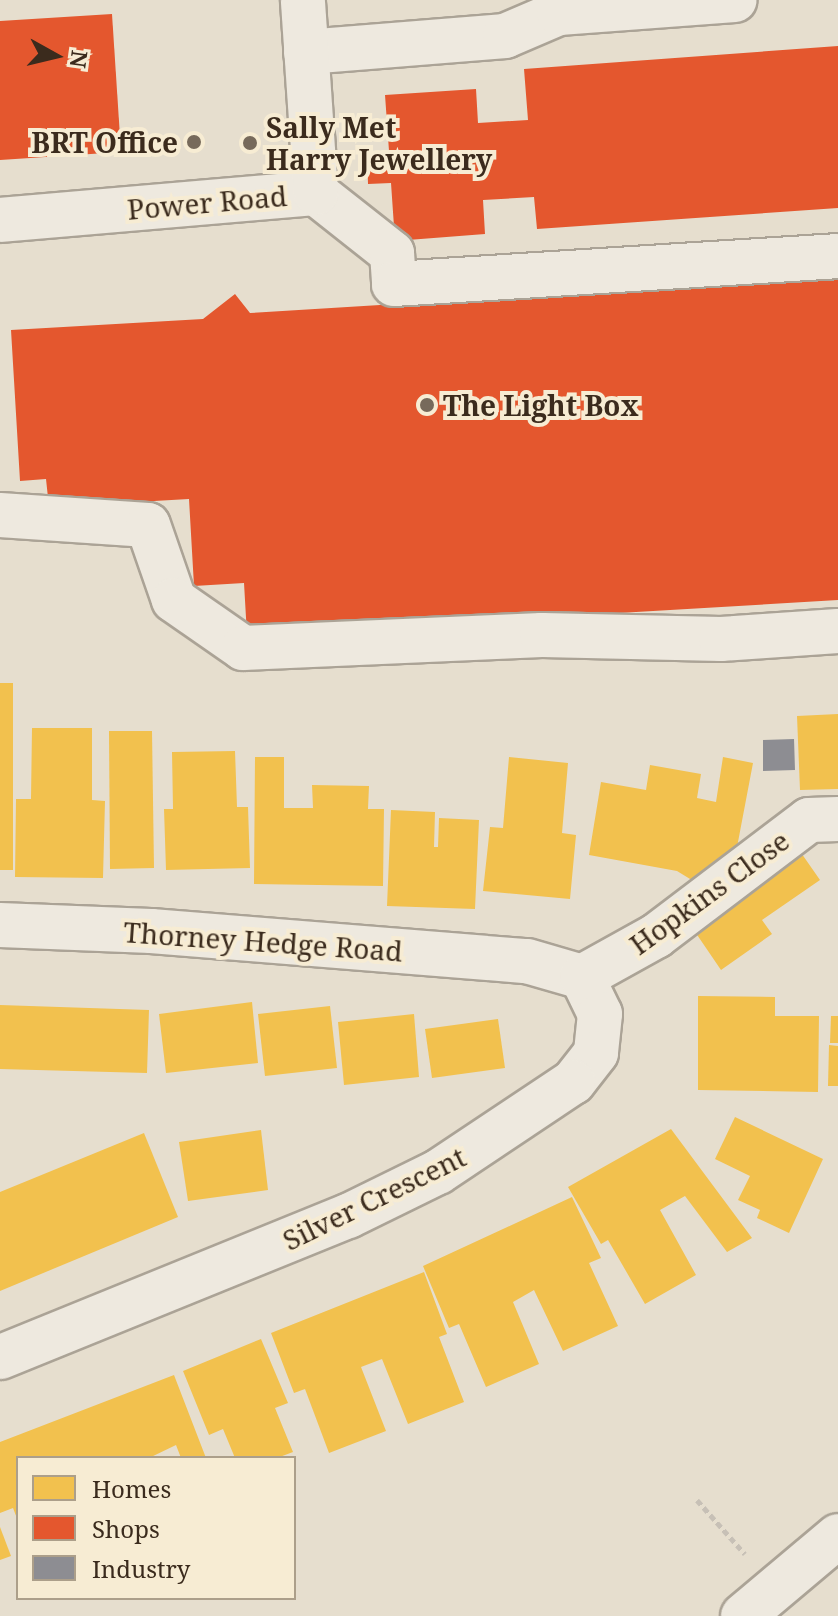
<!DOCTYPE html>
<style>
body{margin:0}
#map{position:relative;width:838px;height:1616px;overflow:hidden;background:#e6dece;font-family:"Noto Serif",serif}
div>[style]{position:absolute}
.homes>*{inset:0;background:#f2c14e}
.shops>*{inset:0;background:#e4572e}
.industry>*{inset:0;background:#8d8d92}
.path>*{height:5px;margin-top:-2.5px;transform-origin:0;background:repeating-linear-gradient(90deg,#c7c0b6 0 6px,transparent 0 10px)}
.roads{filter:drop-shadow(2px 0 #aba396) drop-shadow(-2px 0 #aba396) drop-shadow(0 2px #aba396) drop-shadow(0 -2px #aba396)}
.minor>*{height:44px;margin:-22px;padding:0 22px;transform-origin:22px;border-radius:22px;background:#eee9df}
.dots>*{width:22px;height:22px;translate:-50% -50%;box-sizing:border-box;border:4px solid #f7ecd3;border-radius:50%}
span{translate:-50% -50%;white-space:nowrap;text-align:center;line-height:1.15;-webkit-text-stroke:8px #f7ecd3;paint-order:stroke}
.poi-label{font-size:28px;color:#3b2b1d;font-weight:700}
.left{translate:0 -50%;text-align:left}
.right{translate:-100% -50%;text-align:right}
.street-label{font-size:28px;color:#3b2b1d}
.legend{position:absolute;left:16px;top:1456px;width:280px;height:144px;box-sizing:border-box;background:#f7ecd3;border:2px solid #ac9f8a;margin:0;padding:10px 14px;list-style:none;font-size:24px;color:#3b2b1d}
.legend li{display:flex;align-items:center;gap:16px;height:40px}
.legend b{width:40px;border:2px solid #ac9f8a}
.north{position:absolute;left:16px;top:16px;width:80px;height:80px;-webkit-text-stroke:6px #f7ecd3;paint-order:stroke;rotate:98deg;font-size:22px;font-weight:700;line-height:32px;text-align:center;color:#3b2b1d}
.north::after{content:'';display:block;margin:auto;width:28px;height:36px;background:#3b2b1d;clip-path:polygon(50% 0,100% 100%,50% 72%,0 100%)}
</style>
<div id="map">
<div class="homes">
<i style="clip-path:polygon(0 683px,13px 683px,13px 870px,0 870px)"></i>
<i style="clip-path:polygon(838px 714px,838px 789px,800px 790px,797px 716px)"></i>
<i style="clip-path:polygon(32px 728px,92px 728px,92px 800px,105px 801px,103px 878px,15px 877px,16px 799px,31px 799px)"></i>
<i style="clip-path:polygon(109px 731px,152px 731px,154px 868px,110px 869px)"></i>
<i style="clip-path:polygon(235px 751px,237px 807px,248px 807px,250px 868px,166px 870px,164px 809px,173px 809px,172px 752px)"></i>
<i style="clip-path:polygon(255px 757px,284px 757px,284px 808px,313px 808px,312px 785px,369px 786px,368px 809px,384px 809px,383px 886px,254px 884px)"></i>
<i style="clip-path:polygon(509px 757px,568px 763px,562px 833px,576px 835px,570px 899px,483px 891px,490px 827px,503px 828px)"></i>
<i style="clip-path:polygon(723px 757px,753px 763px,734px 863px,695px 882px,677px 871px,589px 855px,601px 782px,646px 790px,650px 765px,701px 774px,697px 798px,716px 802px)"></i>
<i style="clip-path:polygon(391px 810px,435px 812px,434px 847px,438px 847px,439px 818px,479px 820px,475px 909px,387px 906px)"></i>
<i style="clip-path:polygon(797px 847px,820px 880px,762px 920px,772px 934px,721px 970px,689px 923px)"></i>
<i style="clip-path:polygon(698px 996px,775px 997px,775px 1016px,819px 1016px,818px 1092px,698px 1090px)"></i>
<i style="clip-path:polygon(252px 1002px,258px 1063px,166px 1073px,159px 1014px)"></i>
<i style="clip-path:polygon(0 1005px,149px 1010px,147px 1073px,0 1069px)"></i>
<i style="clip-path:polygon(330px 1006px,337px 1068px,265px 1076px,258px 1014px)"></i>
<i style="clip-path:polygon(414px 1014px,419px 1077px,344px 1085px,338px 1022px)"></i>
<i style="clip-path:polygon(831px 1016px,838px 1016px,838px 1043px,830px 1043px)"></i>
<i style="clip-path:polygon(498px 1019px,505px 1068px,432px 1078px,425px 1029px)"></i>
<i style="clip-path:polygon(829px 1045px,838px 1046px,838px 1086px,828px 1086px)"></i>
<i style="clip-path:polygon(735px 1117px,823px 1159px,789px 1233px,757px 1218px,760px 1210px,738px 1200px,750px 1176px,715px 1159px)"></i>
<i style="clip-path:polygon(671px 1129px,752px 1238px,727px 1252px,685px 1196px,660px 1210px,696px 1275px,645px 1304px,608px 1240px,601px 1244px,568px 1187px)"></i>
<i style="clip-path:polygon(261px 1130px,268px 1190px,188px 1201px,179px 1142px)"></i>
<i style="clip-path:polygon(144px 1133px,178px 1217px,0 1291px,0 1192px)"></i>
<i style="clip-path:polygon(572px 1197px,601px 1258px,589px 1263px,618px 1326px,563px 1351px,534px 1290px,513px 1302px,539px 1364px,486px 1387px,459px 1324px,449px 1328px,423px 1266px)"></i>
<i style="clip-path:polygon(424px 1272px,447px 1334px,439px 1337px,464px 1402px,408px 1424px,382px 1359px,361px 1367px,386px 1431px,329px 1453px,305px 1389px,294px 1393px,271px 1333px)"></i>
<i style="clip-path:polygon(261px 1339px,288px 1403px,275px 1408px,293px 1452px,277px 1458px,235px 1458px,223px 1429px,209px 1435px,183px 1371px)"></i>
<i style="clip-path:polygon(174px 1375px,206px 1458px,181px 1458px,176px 1445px,149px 1458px,18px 1458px,18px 1521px,13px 1508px,0 1513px,0 1442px)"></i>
<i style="clip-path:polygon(0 1527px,11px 1556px,0 1560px)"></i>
</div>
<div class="shops">
<i style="clip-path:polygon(112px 14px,121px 152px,0 160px,0 21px)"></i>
<i style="clip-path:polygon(838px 46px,838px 208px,537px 229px,534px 197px,483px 200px,485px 234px,395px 241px,391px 183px,368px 184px,367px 153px,389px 151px,385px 95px,476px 89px,478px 123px,528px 120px,524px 69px)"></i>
<i style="clip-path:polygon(838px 277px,838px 600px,247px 635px,244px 583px,194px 586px,189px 499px,49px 507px,46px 479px,20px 481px,11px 330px,203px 319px,235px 294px,250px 313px)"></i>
</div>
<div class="industry">
<i style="clip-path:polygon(794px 739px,795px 770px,763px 771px,763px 740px)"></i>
</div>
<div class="path">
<i style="left:697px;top:1500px;width:72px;rotate:48.4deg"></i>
</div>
<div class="roads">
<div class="minor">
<i style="left:306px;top:52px;width:200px;rotate:-4.6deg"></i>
<i style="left:505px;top:36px;width:59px;rotate:-23.1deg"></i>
<i style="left:559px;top:13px;width:176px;rotate:-4.2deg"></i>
<i style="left:316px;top:193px;width:97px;rotate:38.3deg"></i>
<i style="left:392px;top:253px;width:31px;rotate:86deg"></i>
<i style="left:394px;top:284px;width:445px;rotate:-3.6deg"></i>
<i style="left:0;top:220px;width:317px;rotate:-4.9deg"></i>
<i style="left:316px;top:193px;width:193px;rotate:-93.9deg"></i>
<i style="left:0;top:515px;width:148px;rotate:3.9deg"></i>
<i style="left:148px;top:525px;width:79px;rotate:70.9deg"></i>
<i style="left:174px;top:600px;width:84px;rotate:34.8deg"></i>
<i style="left:243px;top:648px;width:299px;rotate:-2.5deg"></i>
<i style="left:542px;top:635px;width:179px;rotate:1.3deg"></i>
<i style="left:721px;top:639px;width:117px;rotate:-3.9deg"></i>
<i style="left:0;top:925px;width:151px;rotate:2.3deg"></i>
<i style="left:151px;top:931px;width:377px;rotate:4.6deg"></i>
<i style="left:527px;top:961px;width:57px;rotate:16.2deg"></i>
<i style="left:582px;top:977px;width:41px;rotate:64.1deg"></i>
<i style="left:600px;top:1014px;width:39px;rotate:96deg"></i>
<i style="left:596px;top:1053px;width:37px;rotate:128deg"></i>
<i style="left:573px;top:1082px;width:162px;rotate:146.3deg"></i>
<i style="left:438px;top:1172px;width:100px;rotate:153.9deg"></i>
<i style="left:348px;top:1216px;width:375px;rotate:157.9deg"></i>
<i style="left:582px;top:977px;width:85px;rotate:-29deg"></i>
<i style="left:656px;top:936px;width:192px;rotate:-37.2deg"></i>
<i style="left:809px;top:820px;width:29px;rotate:-2deg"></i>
<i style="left:743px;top:1616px;width:124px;rotate:-40.1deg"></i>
</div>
</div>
<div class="dots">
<i style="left:194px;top:142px;background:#776a5b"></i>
<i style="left:250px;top:143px;background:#776a5b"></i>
<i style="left:427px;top:405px;background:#776a5b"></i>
</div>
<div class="poi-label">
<span class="left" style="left:266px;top:143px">Sally Met<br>Harry Jewellery</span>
<span class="right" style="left:178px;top:142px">BRT Office</span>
<span class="left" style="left:443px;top:405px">The Light Box</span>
</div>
<div class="street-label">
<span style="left:207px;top:202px;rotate:-5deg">Power Road</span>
<span style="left:709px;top:892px;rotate:-36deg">Hopkins Close</span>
<span style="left:263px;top:941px;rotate:4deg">Thorney Hedge Road</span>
<span style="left:374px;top:1198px;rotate:-26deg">Silver Crescent</span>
</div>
<ul class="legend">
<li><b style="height:22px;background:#f2c14e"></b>Homes</li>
<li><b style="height:22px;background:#e4572e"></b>Shops</li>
<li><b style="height:22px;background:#8d8d92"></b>Industry</li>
</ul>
<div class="north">N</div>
</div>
